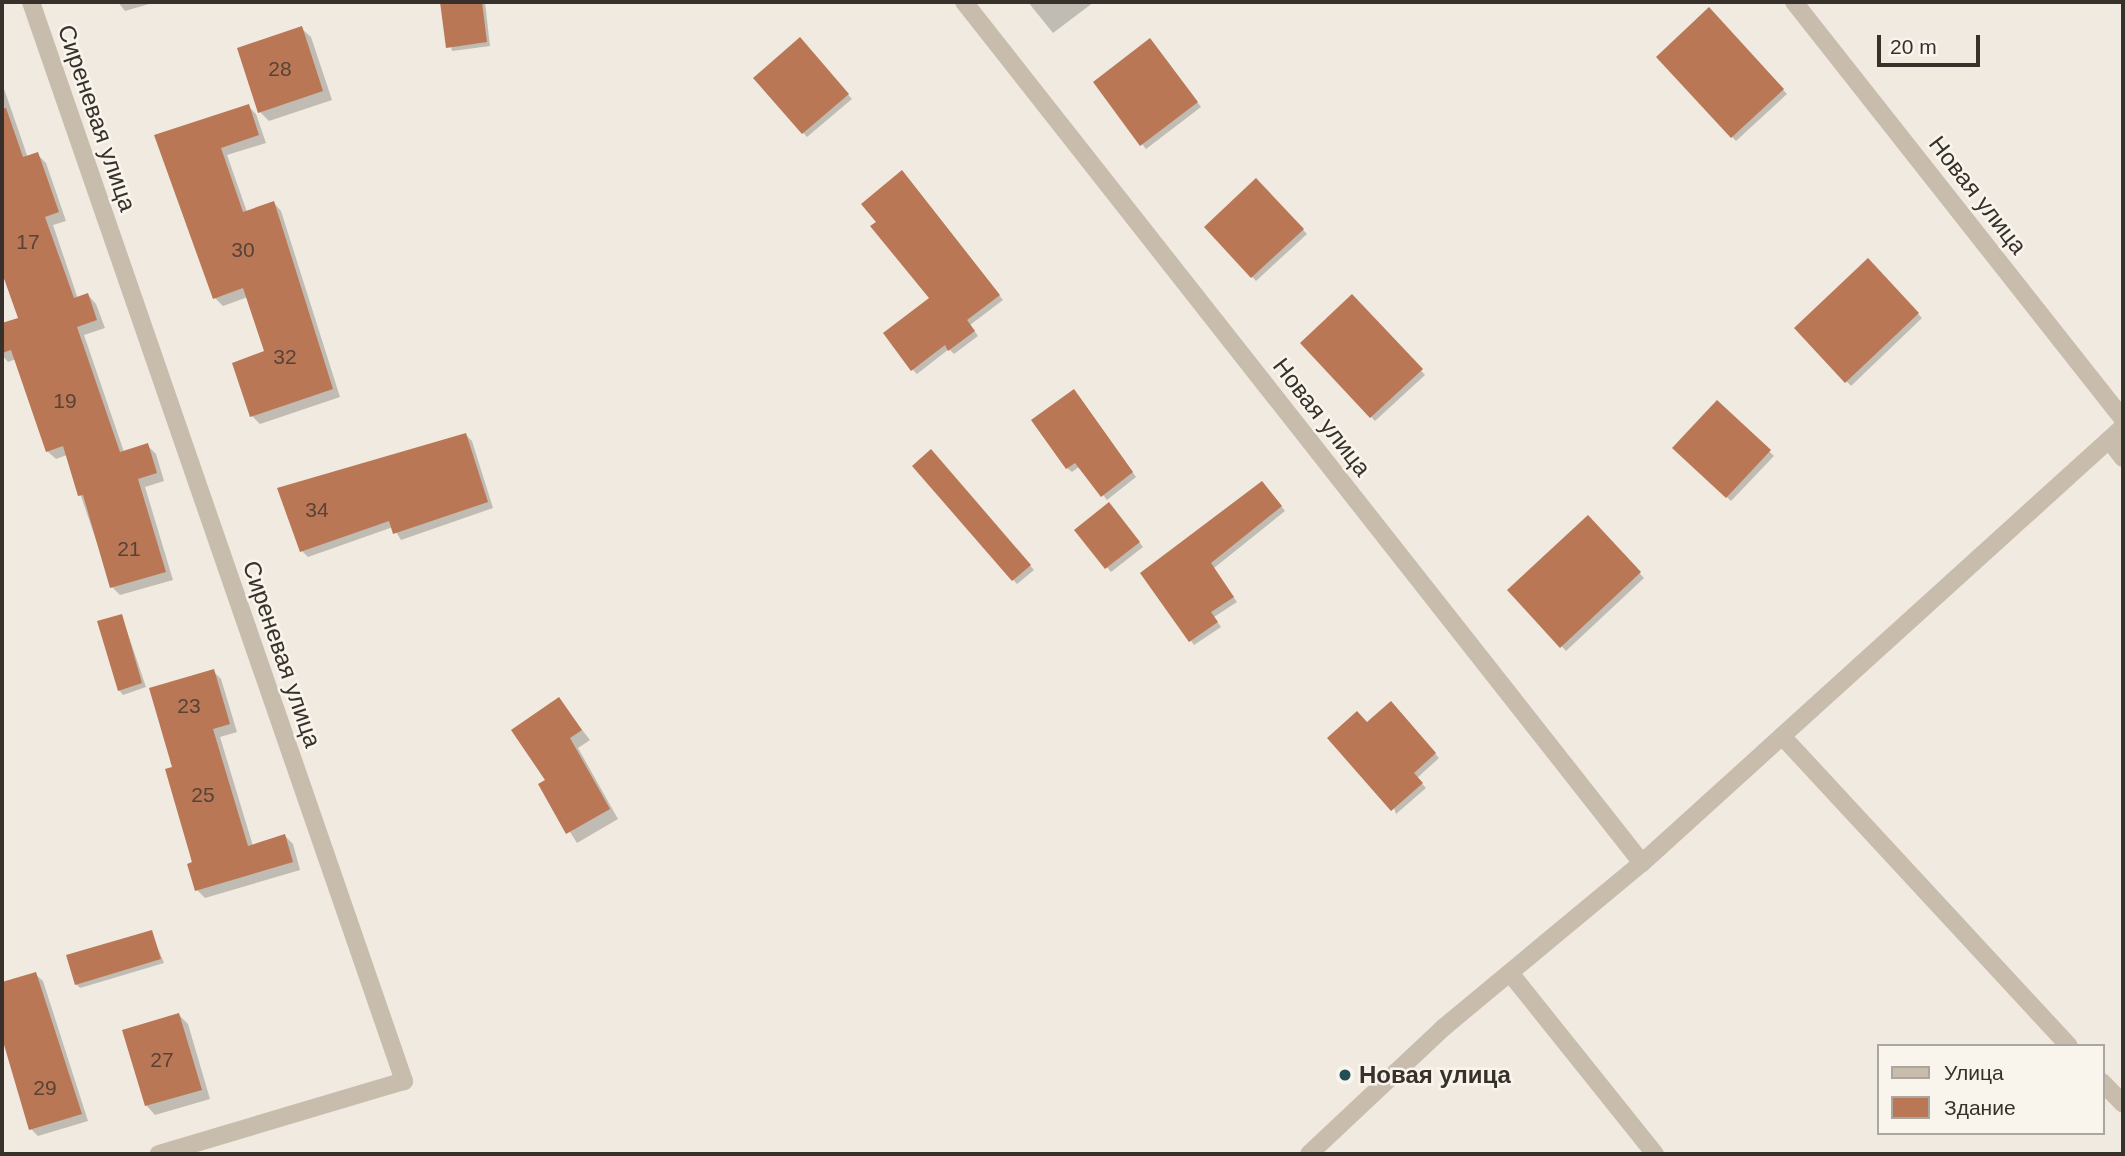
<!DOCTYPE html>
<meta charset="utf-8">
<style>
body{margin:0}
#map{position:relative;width:2125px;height:1156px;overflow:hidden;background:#f1eae0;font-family:Arial,sans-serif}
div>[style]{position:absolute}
.shadow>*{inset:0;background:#0003}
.building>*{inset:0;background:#ba7755}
.minor>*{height:18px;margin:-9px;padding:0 9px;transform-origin:9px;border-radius:9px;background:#c8bcad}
.dots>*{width:19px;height:19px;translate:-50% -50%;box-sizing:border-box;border:4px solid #f9f4ec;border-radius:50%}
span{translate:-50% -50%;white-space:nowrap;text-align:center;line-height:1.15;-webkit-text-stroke:5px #f9f4ec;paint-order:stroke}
.number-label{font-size:21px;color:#584236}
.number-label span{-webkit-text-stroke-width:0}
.street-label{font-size:24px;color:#37302b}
.poi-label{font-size:24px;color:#37302b;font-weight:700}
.left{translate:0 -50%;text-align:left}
.frame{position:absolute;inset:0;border:4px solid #37302b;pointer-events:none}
.legend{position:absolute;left:1877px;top:1044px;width:228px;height:91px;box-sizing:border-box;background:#f9f4ec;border:2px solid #aba69f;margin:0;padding:9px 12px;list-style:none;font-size:21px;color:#37302b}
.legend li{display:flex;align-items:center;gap:14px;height:35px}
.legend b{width:35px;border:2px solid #aba69f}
.scale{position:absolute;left:1877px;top:35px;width:103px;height:32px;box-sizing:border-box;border:4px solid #37302b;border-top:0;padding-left:9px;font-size:21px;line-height:24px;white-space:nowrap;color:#37302b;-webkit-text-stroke:5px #f9f4ec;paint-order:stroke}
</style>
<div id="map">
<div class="shadow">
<i style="clip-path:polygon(118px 2px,156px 2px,125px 11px)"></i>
<i style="clip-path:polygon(442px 2px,485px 2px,490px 46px,452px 51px)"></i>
<i style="clip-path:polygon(1028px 2px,1094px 2px,1053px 33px)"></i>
<i style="clip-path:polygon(1709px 10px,1787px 94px,1736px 141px,1658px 57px)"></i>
<i style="clip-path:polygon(301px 28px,311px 37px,332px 100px,269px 121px,260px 112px)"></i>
<i style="clip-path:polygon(804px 44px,852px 99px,807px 137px,756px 78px)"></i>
<i style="clip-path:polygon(1154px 45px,1201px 107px,1146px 149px,1142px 144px)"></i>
<i style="clip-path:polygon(2px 83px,28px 158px,37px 154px,46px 163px,66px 221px,53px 225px,78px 299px,88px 295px,96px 304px,105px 328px,84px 335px,124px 452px,147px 445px,156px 454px,164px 481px,145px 487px,173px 580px,120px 595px,112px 587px,67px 455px,56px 459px,47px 451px,16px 359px,8px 362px,2px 355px,2px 325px,20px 319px,2px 268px)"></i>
<i style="clip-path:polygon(248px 106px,256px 114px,266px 143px,227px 155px,247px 212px,274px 203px,281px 211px,340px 397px,260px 424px,252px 416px,267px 352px,248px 297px,223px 306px,215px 298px,156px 137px)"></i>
<i style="clip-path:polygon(906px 176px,1003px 300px,970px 325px,978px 336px,954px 354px,949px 349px,917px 374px,912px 369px,931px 299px,878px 222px)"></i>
<i style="clip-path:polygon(1256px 180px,1307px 234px,1256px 281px,1206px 227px)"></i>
<i style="clip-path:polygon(1868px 260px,1922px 318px,1851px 386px,1796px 328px)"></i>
<i style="clip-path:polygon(1352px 296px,1425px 375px,1375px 421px,1303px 343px)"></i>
<i style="clip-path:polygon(1078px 395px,1136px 477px,1107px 500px,1080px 466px,1072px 472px,1067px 468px,1033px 420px)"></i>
<i style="clip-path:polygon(1717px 402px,1774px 456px,1731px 501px,1675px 448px)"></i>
<i style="clip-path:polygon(466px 435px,472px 441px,493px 508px,401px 540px,393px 527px,308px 557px,302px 551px)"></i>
<i style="clip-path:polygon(935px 455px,1034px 570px,1017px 584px,914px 466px)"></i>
<i style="clip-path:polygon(1266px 487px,1285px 511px,1214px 568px,1237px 602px,1214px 617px,1221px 627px,1194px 645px,1143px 573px)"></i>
<i style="clip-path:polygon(1113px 508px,1143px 547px,1111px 572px,1076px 530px)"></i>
<i style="clip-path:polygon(1587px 517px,1644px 578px,1566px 651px,1509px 590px)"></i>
<i style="clip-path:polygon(122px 616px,146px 687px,123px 695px,119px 690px)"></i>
<i style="clip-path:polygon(213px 671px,221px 679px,237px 732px,220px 737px,253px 846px,285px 836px,293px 844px,300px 870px,205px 898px,197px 890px,174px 768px)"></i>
<i style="clip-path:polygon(559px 700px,590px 740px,578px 748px,618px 819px,577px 843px,540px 785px,548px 780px)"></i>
<i style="clip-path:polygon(1395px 708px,1439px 758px,1417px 778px,1426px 788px,1396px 814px,1367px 725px)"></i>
<i style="clip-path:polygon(151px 932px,164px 963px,80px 988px,76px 984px)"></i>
<i style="clip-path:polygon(35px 974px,43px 981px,88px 1121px,38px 1136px,31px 1129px,2px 1032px,2px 984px)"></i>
<i style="clip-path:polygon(179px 1015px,188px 1024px,210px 1099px,155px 1115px,146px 1105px)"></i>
</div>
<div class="building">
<i style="clip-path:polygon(440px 2px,482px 2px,487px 42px,446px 48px)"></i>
<i style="clip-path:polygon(1709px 7px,1784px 89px,1731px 138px,1656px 57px)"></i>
<i style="clip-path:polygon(302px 26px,323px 91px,258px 113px,237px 48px)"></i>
<i style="clip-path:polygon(800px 37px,849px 94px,802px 134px,753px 78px)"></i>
<i style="clip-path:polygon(1150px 38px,1198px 102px,1140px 146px,1093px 82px)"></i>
<i style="clip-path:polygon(249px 104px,259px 135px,221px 148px,243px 212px,274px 201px,333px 389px,250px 417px,232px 363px,264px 351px,243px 288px,213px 299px,154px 135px)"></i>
<i style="clip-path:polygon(6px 108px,23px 157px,38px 152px,59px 212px,45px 217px,74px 298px,88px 293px,97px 320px,77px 327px,120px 452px,148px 443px,157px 473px,138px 479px,166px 572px,110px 588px,83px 495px,78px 496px,63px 446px,46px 452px,11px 350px,2px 353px,2px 323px,18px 318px,2px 273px,2px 109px)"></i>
<i style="clip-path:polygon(902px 170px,1000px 295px,967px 320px,975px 331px,948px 351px,945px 345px,911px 371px,883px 333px,929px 298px,870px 226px,876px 222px,861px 204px)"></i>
<i style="clip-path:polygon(1256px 178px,1304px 229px,1251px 278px,1204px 227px)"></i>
<i style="clip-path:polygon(1868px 258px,1919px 313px,1845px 383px,1794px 328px)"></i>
<i style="clip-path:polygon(1352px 294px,1423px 369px,1370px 418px,1300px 343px)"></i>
<i style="clip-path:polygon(1074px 389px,1133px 472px,1101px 497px,1075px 463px,1066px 469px,1031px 420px)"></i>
<i style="clip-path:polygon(1717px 400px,1771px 450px,1726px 498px,1672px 448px)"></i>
<i style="clip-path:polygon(466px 433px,488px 502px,393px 534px,389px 521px,300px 552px,277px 488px)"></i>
<i style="clip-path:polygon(931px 449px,1031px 565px,1012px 581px,912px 466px)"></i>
<i style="clip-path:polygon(1262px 481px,1282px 506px,1211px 563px,1234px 597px,1211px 612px,1218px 622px,1189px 642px,1140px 573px)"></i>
<i style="clip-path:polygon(1109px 502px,1140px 542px,1105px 569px,1074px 530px)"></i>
<i style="clip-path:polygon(1588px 515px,1641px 572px,1560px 648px,1507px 590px)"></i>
<i style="clip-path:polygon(122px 614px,142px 683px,118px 691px,97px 621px)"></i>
<i style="clip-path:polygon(214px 669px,230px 724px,213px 729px,248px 846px,285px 834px,293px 862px,195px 891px,187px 864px,192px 862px,165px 769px,172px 767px,149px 688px)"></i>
<i style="clip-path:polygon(559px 697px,582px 730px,570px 738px,610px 809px,566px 834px,538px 784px,545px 780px,511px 730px)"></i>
<i style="clip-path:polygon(1391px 701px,1436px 753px,1414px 773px,1423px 783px,1391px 811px,1327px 738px,1357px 711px,1367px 722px)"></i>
<i style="clip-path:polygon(152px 930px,161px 959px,75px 985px,66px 955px)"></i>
<i style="clip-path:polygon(36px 972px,82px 1114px,29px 1130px,2px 1038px,2px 982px)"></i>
<i style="clip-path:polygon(179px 1013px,202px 1090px,145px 1106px,122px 1030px)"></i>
</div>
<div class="minor">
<i style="left:31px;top:2px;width:1142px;rotate:70.93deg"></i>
<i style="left:404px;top:1081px;width:256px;rotate:163.4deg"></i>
<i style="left:964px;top:2px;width:1096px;rotate:51.78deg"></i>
<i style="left:1794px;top:2px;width:531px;rotate:51.73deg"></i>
<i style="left:2109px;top:440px;width:23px;rotate:52deg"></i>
<i style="left:1782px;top:736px;width:422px;rotate:47.2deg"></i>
<i style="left:1510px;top:973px;width:232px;rotate:51.3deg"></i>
<i style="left:2102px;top:1082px;width:30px;rotate:46deg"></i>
<i style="left:1309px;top:1154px;width:184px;rotate:-43.2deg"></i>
<i style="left:1443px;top:1028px;width:259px;rotate:-39.7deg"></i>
<i style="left:1642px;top:863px;width:649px;rotate:-42.19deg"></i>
</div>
<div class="dots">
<i style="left:1345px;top:1075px;background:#244d55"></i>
</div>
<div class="number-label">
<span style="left:280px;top:69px">28</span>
<span style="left:28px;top:242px">17</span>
<span style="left:243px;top:250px">30</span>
<span style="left:285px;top:357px">32</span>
<span style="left:65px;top:401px">19</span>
<span style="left:317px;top:510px">34</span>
<span style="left:129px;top:549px">21</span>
<span style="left:189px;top:706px">23</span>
<span style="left:203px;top:795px">25</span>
<span style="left:162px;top:1060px">27</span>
<span style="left:45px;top:1088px">29</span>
</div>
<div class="street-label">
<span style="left:97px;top:118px;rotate:71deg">Сиреневая улица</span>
<span style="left:1978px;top:195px;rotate:52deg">Новая улица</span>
<span style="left:1322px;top:417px;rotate:52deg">Новая улица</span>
<span style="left:282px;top:654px;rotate:71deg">Сиреневая улица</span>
</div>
<div class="poi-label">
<span class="left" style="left:1359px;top:1075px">Новая улица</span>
</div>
<div class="frame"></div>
<ul class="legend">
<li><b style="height:9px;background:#c8bcad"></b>Улица</li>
<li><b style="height:19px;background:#ba7755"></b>Здание</li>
</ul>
<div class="scale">20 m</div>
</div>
